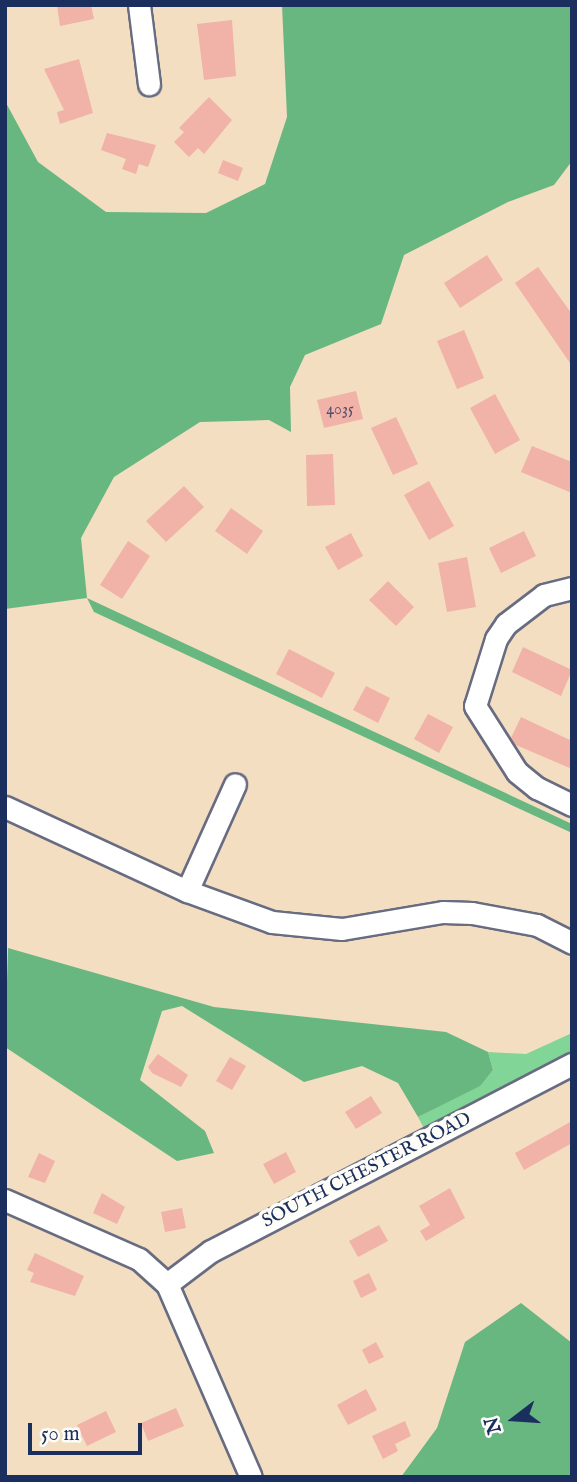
<!DOCTYPE html>
<style>
body{margin:0}
#map{position:relative;width:577px;height:1482px;overflow:hidden;background:#f4dec1;font-family:"IM FELL English",serif}
div>[style]{position:absolute}
.green>*{inset:0;background:#81d597}
.forest>*{inset:0;background:#68b680}
.building>*{inset:0;background:#f1b2a7}
.roads{filter:drop-shadow(2px 0 #676c81) drop-shadow(-2px 0 #676c81) drop-shadow(0 2px #676c81) drop-shadow(0 -2px #676c81)}
.minor>*{height:21px;margin:-10.5px;padding:0 10.5px;transform-origin:10.5px;border-radius:10.5px;background:#fff}
span{translate:-50% -50%;white-space:nowrap;text-align:center;line-height:1.15;-webkit-text-stroke:7px #fdfcf7;paint-order:stroke}
.number-label{font-size:16px;color:#505070}
.number-label span{-webkit-text-stroke-width:0}
.street-label{font-size:19px;color:#1b2f5e}
.frame{position:absolute;inset:0;border:7px solid #1b2f5e;pointer-events:none}
.north{position:absolute;left:479px;top:1384px;width:70px;height:70px;-webkit-text-stroke:5px #fdfcf7;paint-order:stroke;rotate:253deg;font-size:19px;font-weight:700;line-height:28px;text-align:center;color:#1b2f5e}
.north::after{content:'';display:block;margin:auto;width:24px;height:32px;background:#1b2f5e;clip-path:polygon(50% 0,100% 100%,50% 72%,0 100%)}
.scale{position:absolute;left:28px;top:1423px;width:114px;height:32px;box-sizing:border-box;border:4px solid #1b2f5e;border-top:0;padding-left:9px;font-size:21px;line-height:24px;white-space:nowrap;color:#1b2f5e;-webkit-text-stroke:5px #fdfcf7;paint-order:stroke}
</style>
<div id="map">
<div class="green">
<i style="clip-path:polygon(572px 1033px,572px 1058px,427px 1134px,418px 1117px,480px 1085px,493px 1070px,488px 1052px,526px 1054px)"></i>
</div>
<div class="forest">
<i style="clip-path:polygon(282px 5px,572px 5px,572px 161px,554px 185px,508px 202px,404px 255px,381px 324px,305px 355px,290px 387px,291px 432px,269px 420px,200px 422px,114px 477px,81px 538px,87px 598px,572px 824px,572px 833px,94px 612px,87px 598px,5px 609px,5px 101px,38px 162px,106px 212px,206px 213px,265px 184px,287px 117px)"></i>
<i style="clip-path:polygon(8px 948px,214px 1007px,446px 1032px,488px 1052px,493px 1070px,480px 1086px,418px 1117px,398px 1083px,362px 1066px,304px 1082px,182px 1006px,162px 1011px,140px 1080px,205px 1131px,214px 1153px,177px 1161px,5px 1047px)"></i>
<i style="clip-path:polygon(521px 1303px,572px 1343px,572px 1477px,401px 1477px,437px 1428px,465px 1342px)"></i>
</div>
<div class="building">
<i style="clip-path:polygon(57px 5px,91px 5px,94px 19px,60px 26px)"></i>
<i style="clip-path:polygon(232px 20px,236px 76px,204px 80px,197px 24px)"></i>
<i style="clip-path:polygon(79px 59px,93px 113px,60px 124px,57px 112px,64px 110px,44px 69px)"></i>
<i style="clip-path:polygon(209px 97px,232px 120px,204px 154px,198px 148px,189px 157px,174px 142px,184px 132px,179px 128px)"></i>
<i style="clip-path:polygon(107px 133px,156px 145px,148px 167px,139px 164px,136px 174px,122px 169px,126px 159px,101px 150px)"></i>
<i style="clip-path:polygon(223px 160px,243px 168px,238px 181px,218px 173px)"></i>
<i style="clip-path:polygon(487px 255px,503px 280px,460px 308px,444px 283px)"></i>
<i style="clip-path:polygon(538px 267px,572px 314px,572px 366px,515px 283px)"></i>
<i style="clip-path:polygon(464px 330px,484px 378px,457px 389px,437px 341px)"></i>
<i style="clip-path:polygon(356px 391px,363px 419px,324px 428px,317px 400px)"></i>
<i style="clip-path:polygon(495px 394px,520px 440px,495px 454px,470px 408px)"></i>
<i style="clip-path:polygon(396px 417px,418px 464px,393px 475px,371px 428px)"></i>
<i style="clip-path:polygon(532px 446px,572px 462px,572px 493px,521px 472px)"></i>
<i style="clip-path:polygon(333px 454px,335px 505px,307px 506px,306px 455px)"></i>
<i style="clip-path:polygon(429px 481px,454px 526px,429px 540px,404px 495px)"></i>
<i style="clip-path:polygon(184px 486px,204px 507px,166px 542px,146px 521px)"></i>
<i style="clip-path:polygon(231px 508px,263px 531px,247px 554px,215px 531px)"></i>
<i style="clip-path:polygon(524px 531px,536px 556px,501px 573px,489px 548px)"></i>
<i style="clip-path:polygon(351px 533px,363px 556px,338px 570px,325px 547px)"></i>
<i style="clip-path:polygon(128px 541px,150px 556px,122px 599px,100px 585px)"></i>
<i style="clip-path:polygon(467px 557px,476px 607px,447px 612px,438px 563px)"></i>
<i style="clip-path:polygon(388px 581px,414px 607px,396px 626px,369px 600px)"></i>
<i style="clip-path:polygon(523px 647px,572px 670px,561px 696px,512px 672px)"></i>
<i style="clip-path:polygon(289px 649px,335px 673px,322px 698px,276px 674px)"></i>
<i style="clip-path:polygon(366px 686px,390px 698px,378px 723px,353px 710px)"></i>
<i style="clip-path:polygon(428px 714px,453px 727px,439px 753px,414px 739px)"></i>
<i style="clip-path:polygon(521px 717px,572px 741px,572px 769px,516px 745px,511px 738px)"></i>
<i style="clip-path:polygon(158px 1054px,188px 1075px,181px 1087px,152px 1073px,148px 1067px)"></i>
<i style="clip-path:polygon(230px 1057px,246px 1066px,232px 1090px,216px 1081px)"></i>
<i style="clip-path:polygon(371px 1096px,382px 1113px,356px 1129px,345px 1112px)"></i>
<i style="clip-path:polygon(572px 1121px,572px 1143px,524px 1170px,515px 1153px)"></i>
<i style="clip-path:polygon(286px 1152px,296px 1172px,274px 1184px,263px 1164px)"></i>
<i style="clip-path:polygon(39px 1153px,55px 1161px,45px 1183px,28px 1177px)"></i>
<i style="clip-path:polygon(450px 1188px,465px 1218px,426px 1241px,420px 1231px,430px 1225px,419px 1206px)"></i>
<i style="clip-path:polygon(102px 1193px,125px 1207px,117px 1224px,93px 1213px)"></i>
<i style="clip-path:polygon(182px 1208px,186px 1228px,165px 1232px,161px 1212px)"></i>
<i style="clip-path:polygon(379px 1225px,388px 1241px,358px 1257px,349px 1241px)"></i>
<i style="clip-path:polygon(35px 1253px,84px 1276px,75px 1296px,30px 1282px,34px 1273px,27px 1270px)"></i>
<i style="clip-path:polygon(369px 1273px,377px 1290px,361px 1298px,353px 1281px)"></i>
<i style="clip-path:polygon(376px 1342px,384px 1357px,369px 1364px,362px 1350px)"></i>
<i style="clip-path:polygon(366px 1389px,377px 1410px,348px 1425px,337px 1405px)"></i>
<i style="clip-path:polygon(176px 1408px,184px 1426px,148px 1441px,141px 1423px)"></i>
<i style="clip-path:polygon(106px 1411px,116px 1432px,87px 1446px,77px 1425px)"></i>
<i style="clip-path:polygon(405px 1421px,411px 1436px,395px 1444px,398px 1451px,383px 1459px,372px 1436px)"></i>
</div>
<div class="roads">
<div class="minor">
<i style="left:139px;top:5px;width:80px;rotate:82.8deg"></i>
<i style="left:572px;top:588px;width:29px;rotate:166deg"></i>
<i style="left:544px;top:595px;width:48px;rotate:142.7deg"></i>
<i style="left:506px;top:624px;width:18px;rotate:124deg"></i>
<i style="left:496px;top:639px;width:70px;rotate:107.4deg"></i>
<i style="left:475px;top:706px;width:78px;rotate:57.5deg"></i>
<i style="left:517px;top:772px;width:26px;rotate:39deg"></i>
<i style="left:537px;top:788px;width:39px;rotate:26deg"></i>
<i style="left:5px;top:807px;width:200px;rotate:24.8deg"></i>
<i style="left:187px;top:891px;width:90px;rotate:20deg"></i>
<i style="left:272px;top:922px;width:70px;rotate:5.7deg"></i>
<i style="left:342px;top:929px;width:102px;rotate:-9.6deg"></i>
<i style="left:443px;top:912px;width:29px;rotate:2deg"></i>
<i style="left:472px;top:913px;width:66px;rotate:10.5deg"></i>
<i style="left:537px;top:925px;width:39px;rotate:27deg"></i>
<i style="left:187px;top:891px;width:117px;rotate:-65.8deg"></i>
<i style="left:5px;top:1200px;width:146px;rotate:23.8deg"></i>
<i style="left:139px;top:1259px;width:38px;rotate:42deg"></i>
<i style="left:167px;top:1284px;width:210px;rotate:66.5deg"></i>
<i style="left:167px;top:1284px;width:55px;rotate:-36.9deg"></i>
<i style="left:211px;top:1251px;width:407px;rotate:-27.4deg"></i>
</div>
</div>
<div class="number-label">
<span style="left:340px;top:410px">4035</span>
</div>
<div class="street-label">
<span style="left:367px;top:1171px;rotate:-27deg">SOUTH CHESTER ROAD</span>
</div>
<div class="frame"></div>
<div class="north">N</div>
<div class="scale">50 m</div>
</div>
